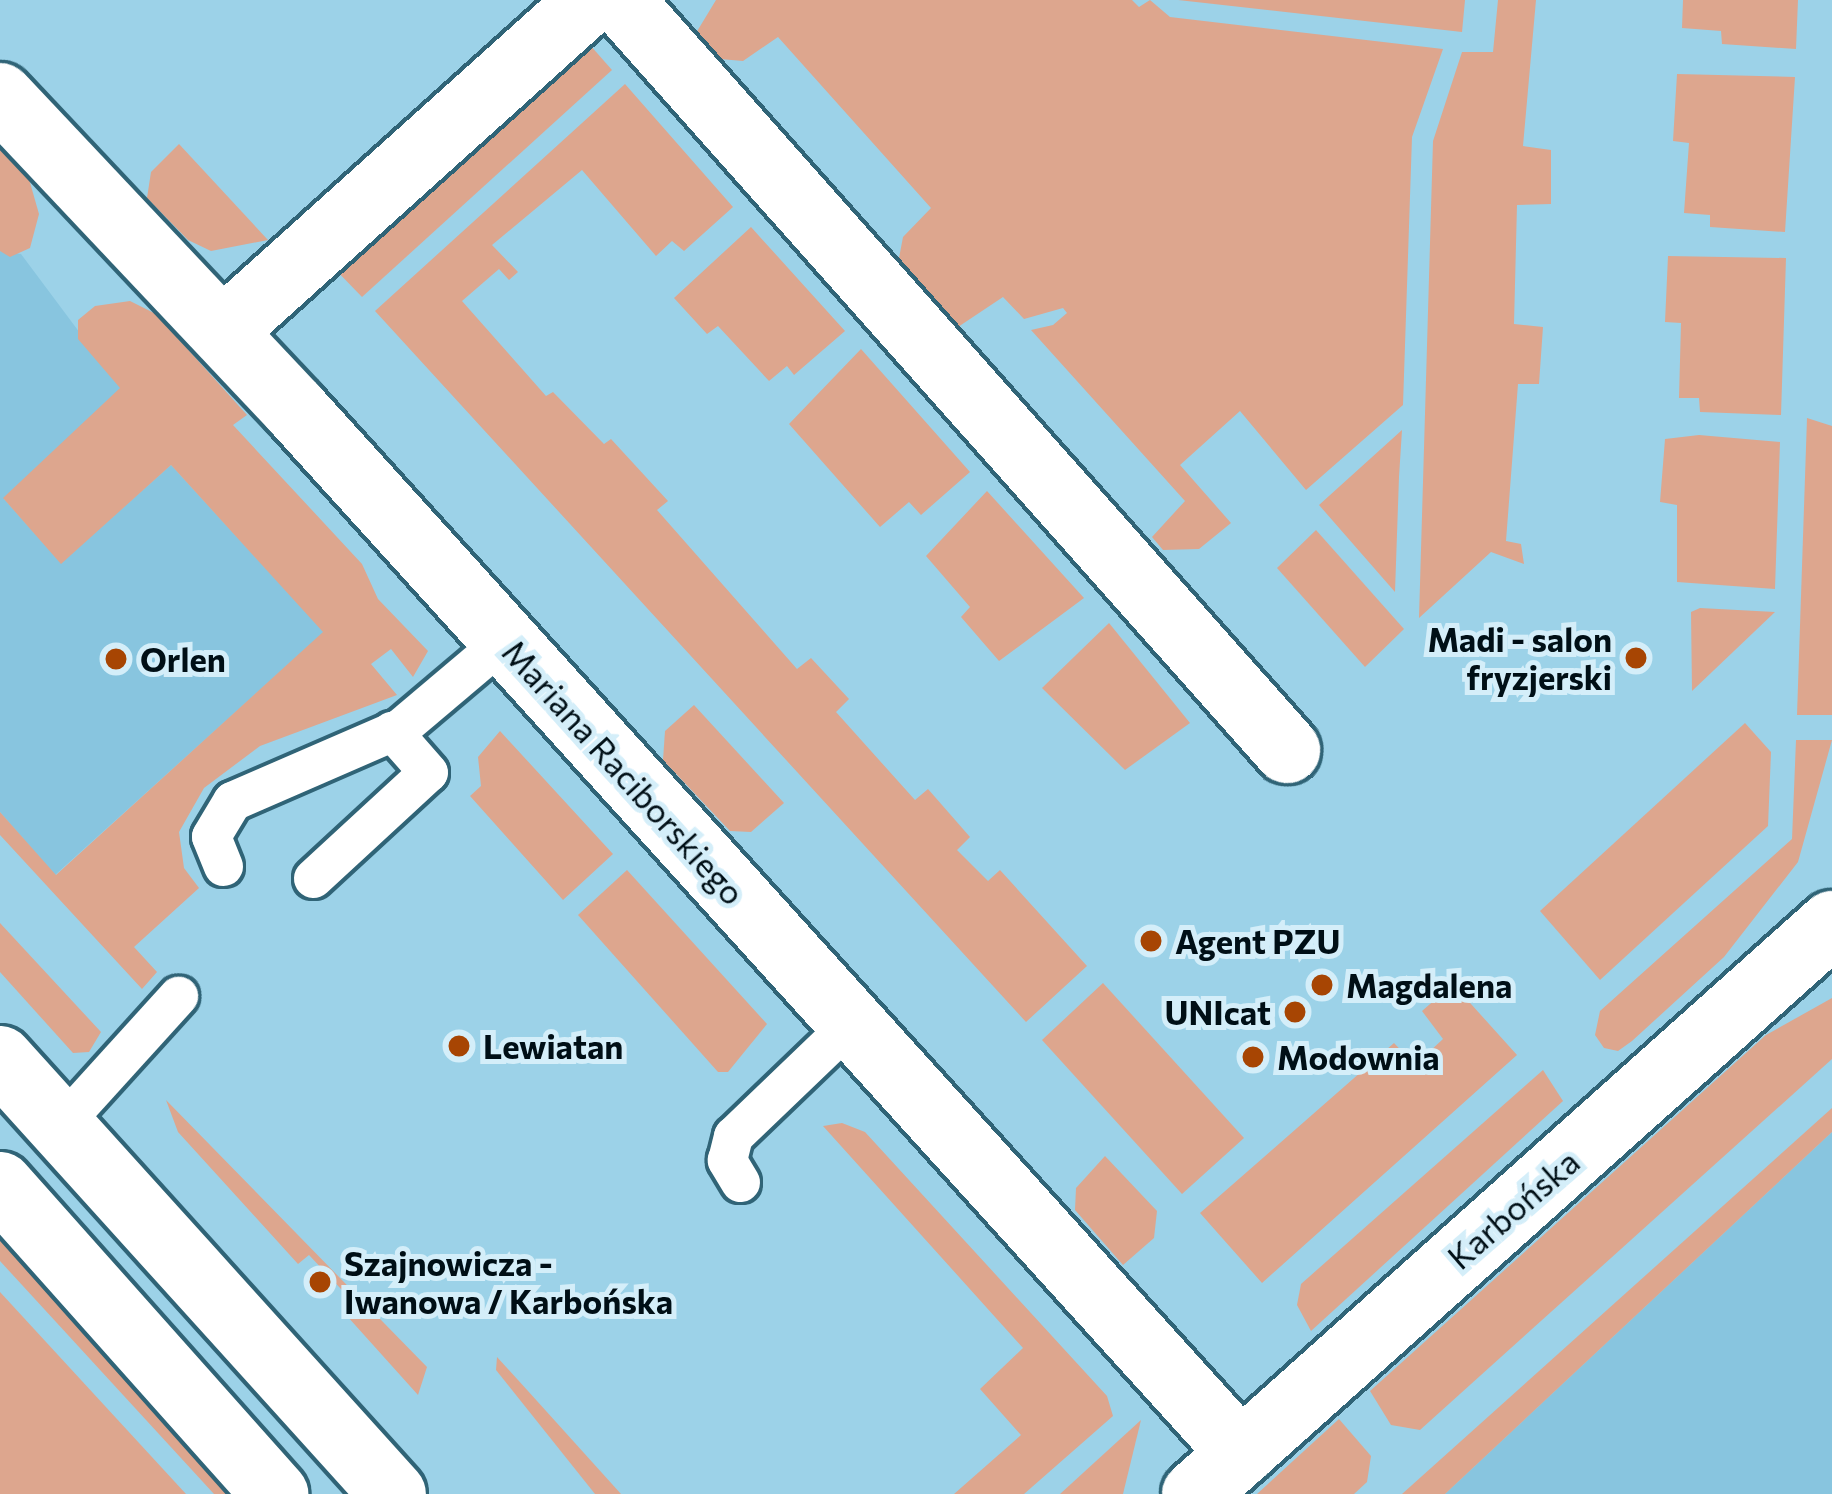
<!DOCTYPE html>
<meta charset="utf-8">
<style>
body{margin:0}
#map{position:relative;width:1832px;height:1494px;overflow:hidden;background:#9cd2e8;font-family:Commissioner,sans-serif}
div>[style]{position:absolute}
.built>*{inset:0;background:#88c5df}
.green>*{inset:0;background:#dda68e}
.roads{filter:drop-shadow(3px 0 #306477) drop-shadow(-3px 0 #306477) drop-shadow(0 3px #306477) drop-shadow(0 -3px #306477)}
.service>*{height:39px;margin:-19.5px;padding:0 19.5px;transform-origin:19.5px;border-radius:19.5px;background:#fff}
.minor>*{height:66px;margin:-33px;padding:0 33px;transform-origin:33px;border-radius:33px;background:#fff}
.secondary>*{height:66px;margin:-33px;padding:0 33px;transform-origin:33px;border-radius:33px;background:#fff}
.dots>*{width:33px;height:33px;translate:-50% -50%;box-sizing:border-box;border:6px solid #d4eef9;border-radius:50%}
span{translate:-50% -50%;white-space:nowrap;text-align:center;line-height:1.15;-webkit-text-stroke:10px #d4eef9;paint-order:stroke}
.poi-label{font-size:33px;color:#000f16;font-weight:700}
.right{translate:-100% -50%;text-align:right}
.left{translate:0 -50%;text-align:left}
.street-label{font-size:33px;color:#000f16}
</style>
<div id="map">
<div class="built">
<i style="clip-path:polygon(0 251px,21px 254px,121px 388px,4px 499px,61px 563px,171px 465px,324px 632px,55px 875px,0 812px)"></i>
<i style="clip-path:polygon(1832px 1132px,1832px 1494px,1445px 1494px)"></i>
</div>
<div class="green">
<i style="clip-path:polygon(716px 0,1132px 0,1139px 7px,1150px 0,1170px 17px,1443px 49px,1412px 137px,1403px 405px,1306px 490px,1240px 411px,1180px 465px,1231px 523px,1199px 549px,1163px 550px,1152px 537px,1185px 501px,1031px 330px,1053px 325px,1067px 313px,1063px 308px,1024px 319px,1003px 297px,958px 327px,899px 258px,903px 237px,931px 208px,778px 37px,743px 61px,720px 59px,696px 33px)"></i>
<i style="clip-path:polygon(1178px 0,1465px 0,1462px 32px)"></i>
<i style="clip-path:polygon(1498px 0,1536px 0,1523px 146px,1551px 150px,1551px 204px,1517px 205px,1514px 324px,1543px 327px,1539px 384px,1518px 384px,1506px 541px,1521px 544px,1524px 564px,1491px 552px,1419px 618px,1433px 141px,1462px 52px,1493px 52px)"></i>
<i style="clip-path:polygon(1683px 0,1798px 0,1796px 49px,1722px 44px,1721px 31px,1682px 28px)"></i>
<i style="clip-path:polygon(590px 45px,612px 70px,362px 297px,332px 266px)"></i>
<i style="clip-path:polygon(1677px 74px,1795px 77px,1785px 232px,1710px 227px,1710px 215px,1684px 213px,1689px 143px,1673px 141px)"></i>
<i style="clip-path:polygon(625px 84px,733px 207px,684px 251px,672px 241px,656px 256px,582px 170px,492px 245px,518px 272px,509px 280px,499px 269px,462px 301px,546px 396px,553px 392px,604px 444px,611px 439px,668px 501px,657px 510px,797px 669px,811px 658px,849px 699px,836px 712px,915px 800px,928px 789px,970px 837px,957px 850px,988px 881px,1000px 870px,1087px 966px,1026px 1022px,375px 311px)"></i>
<i style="clip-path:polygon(179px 144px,268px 240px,211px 251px,188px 240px,147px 198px,151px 172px)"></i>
<i style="clip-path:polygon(0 148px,29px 179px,39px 214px,30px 248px,10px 257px,0 251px)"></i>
<i style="clip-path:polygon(751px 227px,845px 331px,794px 375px,787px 366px,769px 381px,718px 326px,707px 334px,674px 298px)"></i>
<i style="clip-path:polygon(1668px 256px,1786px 258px,1781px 415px,1700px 412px,1699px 398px,1679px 398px,1681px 323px,1665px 322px)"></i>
<i style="clip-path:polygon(130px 301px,156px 314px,247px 415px,233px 425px,362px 564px,378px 599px,428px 651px,413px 677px,391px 649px,371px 664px,397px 695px,260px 746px,204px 788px,179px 832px,184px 868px,199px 888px,134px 947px,157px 972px,142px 989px,0 835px,0 812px,56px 875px,323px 632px,171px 465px,61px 564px,3px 498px,120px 388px,78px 339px,78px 320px,95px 306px)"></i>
<i style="clip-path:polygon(861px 349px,970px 472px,921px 515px,909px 502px,880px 527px,789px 424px)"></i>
<i style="clip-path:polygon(1807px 418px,1832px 426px,1832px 715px,1797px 715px)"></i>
<i style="clip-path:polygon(1402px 430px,1399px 477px,1395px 592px,1319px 505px)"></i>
<i style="clip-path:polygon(1699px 435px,1780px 442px,1775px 589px,1677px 582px,1677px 505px,1660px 502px,1665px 439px)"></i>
<i style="clip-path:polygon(987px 491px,1084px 598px,999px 661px,961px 617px,970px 607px,926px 556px)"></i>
<i style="clip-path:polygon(1316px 530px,1404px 629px,1365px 667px,1277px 568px)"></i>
<i style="clip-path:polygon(1700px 608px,1775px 612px,1692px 691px,1691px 612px)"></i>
<i style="clip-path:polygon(1109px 623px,1190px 723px,1125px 770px,1042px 688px)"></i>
<i style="clip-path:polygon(694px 705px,784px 803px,751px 832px,730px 831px,663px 760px,665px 731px)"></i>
<i style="clip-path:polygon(1745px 723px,1771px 752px,1768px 826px,1600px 980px,1540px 911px)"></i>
<i style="clip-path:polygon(500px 731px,613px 854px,563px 900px,470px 796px,481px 786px,478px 757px)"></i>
<i style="clip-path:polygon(1796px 740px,1832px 740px,1798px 862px,1724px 957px,1632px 1041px,1618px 1051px,1604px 1048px,1595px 1035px,1600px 1011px,1792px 839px)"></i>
<i style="clip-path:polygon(627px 870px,767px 1024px,728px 1072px,718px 1072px,578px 915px)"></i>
<i style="clip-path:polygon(0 923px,101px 1032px,89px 1052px,73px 1053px,0 972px)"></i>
<i style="clip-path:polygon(1103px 983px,1244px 1138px,1182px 1194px,1042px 1040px)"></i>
<i style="clip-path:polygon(1453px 984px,1517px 1055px,1262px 1283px,1200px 1213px,1394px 1043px,1415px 1065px,1443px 1039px,1422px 1011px)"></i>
<i style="clip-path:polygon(1832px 998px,1832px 1059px,1420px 1430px,1391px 1425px,1370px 1391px,1766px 1035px)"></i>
<i style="clip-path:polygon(1543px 1070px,1563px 1101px,1311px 1331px,1297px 1305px,1301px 1284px)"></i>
<i style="clip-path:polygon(166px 1100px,427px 1367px,418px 1395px,347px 1316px,357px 1306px,309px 1255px,298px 1264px,178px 1132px)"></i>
<i style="clip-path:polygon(1832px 1108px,1832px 1132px,1445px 1494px,1402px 1494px)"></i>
<i style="clip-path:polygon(842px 1123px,865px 1132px,1107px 1396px,1113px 1416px,1024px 1494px,954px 1494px,1021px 1435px,980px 1389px,1023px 1348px,823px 1126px)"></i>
<i style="clip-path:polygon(1105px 1156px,1157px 1211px,1154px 1238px,1123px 1265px,1075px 1210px,1076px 1188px)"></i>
<i style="clip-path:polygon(0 1223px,248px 1494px,214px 1494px,0 1261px)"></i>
<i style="clip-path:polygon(0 1292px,186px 1494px,0 1494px)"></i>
<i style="clip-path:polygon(497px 1357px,528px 1391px,621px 1494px,595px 1494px,496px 1370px)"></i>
<i style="clip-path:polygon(1339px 1419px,1371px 1456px,1367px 1482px,1354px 1494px,1257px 1494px)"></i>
<i style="clip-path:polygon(1141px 1420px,1123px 1494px,1060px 1494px)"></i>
</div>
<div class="roads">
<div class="service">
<i style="left:223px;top:866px;width:32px;rotate:-112deg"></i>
<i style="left:211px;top:836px;width:41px;rotate:-59deg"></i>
<i style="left:232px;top:801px;width:183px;rotate:-23.5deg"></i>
<i style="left:400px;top:728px;width:136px;rotate:-40.2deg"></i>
<i style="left:313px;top:878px;width:156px;rotate:-42.7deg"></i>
<i style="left:428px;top:772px;width:55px;rotate:-131.3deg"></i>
<i style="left:60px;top:1126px;width:176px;rotate:-47.8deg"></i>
<i style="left:740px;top:1182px;width:26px;rotate:-121deg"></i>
<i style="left:727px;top:1160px;width:25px;rotate:-76deg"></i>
<i style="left:733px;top:1136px;width:163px;rotate:-43.8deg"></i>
</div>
<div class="minor">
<i style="left:620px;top:0;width:1004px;rotate:48.35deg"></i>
<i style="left:0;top:96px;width:430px;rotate:46.7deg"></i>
<i style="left:295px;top:409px;width:1409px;rotate:47.82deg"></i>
<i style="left:223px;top:331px;width:495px;rotate:-42deg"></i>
<i style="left:1195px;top:1494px;width:855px;rotate:-41.82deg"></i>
</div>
<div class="secondary">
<i style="left:0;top:1059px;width:586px;rotate:47.9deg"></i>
<i style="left:0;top:1185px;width:414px;rotate:48.3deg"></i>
</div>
</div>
<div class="dots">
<i style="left:1636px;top:658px;background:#a74503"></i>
<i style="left:116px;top:659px;background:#a74503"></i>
<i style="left:1151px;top:941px;background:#a74503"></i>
<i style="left:1322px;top:985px;background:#a74503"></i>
<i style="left:1295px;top:1012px;background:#a74503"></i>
<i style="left:459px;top:1046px;background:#a74503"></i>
<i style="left:1253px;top:1057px;background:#a74503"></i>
<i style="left:320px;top:1282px;background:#a74503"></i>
</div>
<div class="poi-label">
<span class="right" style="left:1612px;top:658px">Madi - salon<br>fryzjerski</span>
<span class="left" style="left:140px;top:659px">Orlen</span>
<span class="left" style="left:1175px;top:941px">Agent PZU</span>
<span class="left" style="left:1346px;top:985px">Magdalena</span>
<span class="right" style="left:1271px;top:1012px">UNIcat</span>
<span class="left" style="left:483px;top:1046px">Lewiatan</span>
<span class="left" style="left:1277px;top:1057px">Modownia</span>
<span class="left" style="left:344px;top:1282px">Szajnowicza -<br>Iwanowa / Karbońska</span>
</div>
<div class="street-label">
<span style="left:624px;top:772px;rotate:48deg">Mariana Raciborskiego</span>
<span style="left:1513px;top:1209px;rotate:-41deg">Karbońska</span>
</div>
</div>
